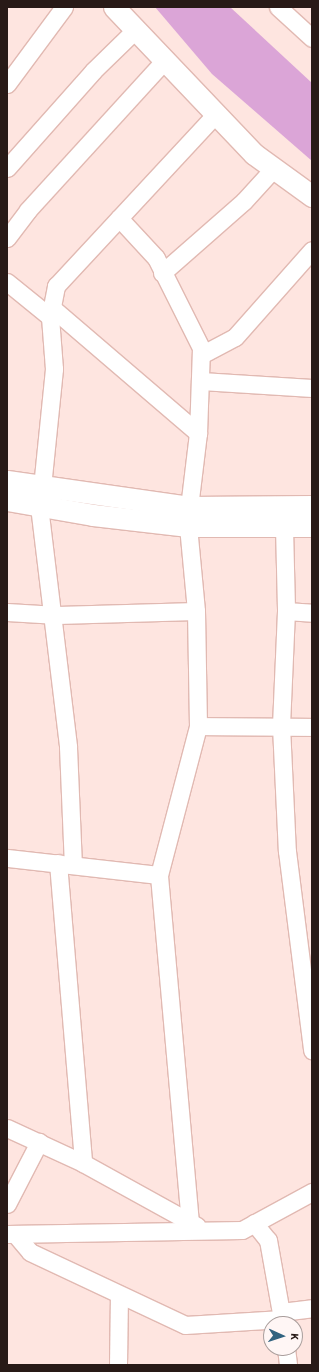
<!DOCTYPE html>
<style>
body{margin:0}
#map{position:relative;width:319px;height:1372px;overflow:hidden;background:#fee5e0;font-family:"Source Sans 3",sans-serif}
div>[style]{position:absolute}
.water>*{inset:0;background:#dba5d7}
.roads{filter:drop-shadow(1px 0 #e1b9b2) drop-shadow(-1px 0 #e1b9b2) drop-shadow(0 1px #e1b9b2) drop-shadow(0 -1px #e1b9b2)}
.minor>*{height:17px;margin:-8.5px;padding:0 8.5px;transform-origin:8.5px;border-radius:8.5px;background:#fff}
.major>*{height:21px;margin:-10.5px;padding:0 10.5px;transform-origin:10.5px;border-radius:10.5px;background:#fff}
span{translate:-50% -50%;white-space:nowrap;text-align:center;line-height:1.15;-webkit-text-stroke:4px #fff6f5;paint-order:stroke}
.frame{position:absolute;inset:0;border:8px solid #281a17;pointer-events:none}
.north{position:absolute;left:263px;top:1316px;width:40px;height:40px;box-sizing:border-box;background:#fff6f5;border:1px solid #a99e9c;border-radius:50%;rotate:93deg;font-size:11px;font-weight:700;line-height:16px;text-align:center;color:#281a17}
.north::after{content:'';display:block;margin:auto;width:14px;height:18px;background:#316380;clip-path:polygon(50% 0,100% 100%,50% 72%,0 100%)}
</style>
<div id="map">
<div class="water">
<i style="clip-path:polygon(155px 7px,230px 7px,312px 83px,312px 161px,212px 74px)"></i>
</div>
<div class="roads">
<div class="minor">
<i style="left:278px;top:7px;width:46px;rotate:42.4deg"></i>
<i style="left:7px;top:84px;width:96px;rotate:-53.5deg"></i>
<i style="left:7px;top:168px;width:130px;rotate:-48.4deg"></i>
<i style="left:93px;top:71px;width:59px;rotate:-44.3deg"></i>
<i style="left:119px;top:218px;width:54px;rotate:47.2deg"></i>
<i style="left:156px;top:258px;width:101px;rotate:63.4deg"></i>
<i style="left:201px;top:348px;width:85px;rotate:92deg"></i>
<i style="left:198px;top:433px;width:75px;rotate:96.9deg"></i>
<i style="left:7px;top:238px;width:35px;rotate:-53deg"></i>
<i style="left:28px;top:210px;width:202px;rotate:-47.6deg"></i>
<i style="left:162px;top:273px;width:109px;rotate:-41.3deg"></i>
<i style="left:244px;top:201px;width:45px;rotate:-47.7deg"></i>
<i style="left:7px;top:282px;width:55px;rotate:39.1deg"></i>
<i style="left:51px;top:307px;width:194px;rotate:40.6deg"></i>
<i style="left:201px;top:355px;width:38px;rotate:-28deg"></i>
<i style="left:235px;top:337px;width:116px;rotate:-48.5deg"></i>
<i style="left:201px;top:381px;width:111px;rotate:3.6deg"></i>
<i style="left:42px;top:487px;width:119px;rotate:-84.2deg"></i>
<i style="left:54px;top:369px;width:52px;rotate:-94.4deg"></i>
<i style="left:50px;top:317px;width:32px;rotate:-79deg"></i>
<i style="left:56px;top:286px;width:233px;rotate:-47.1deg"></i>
<i style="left:39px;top:506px;width:243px;rotate:83.1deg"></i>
<i style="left:68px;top:747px;width:118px;rotate:87.6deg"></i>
<i style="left:188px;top:526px;width:85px;rotate:84.6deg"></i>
<i style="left:196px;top:611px;width:115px;rotate:89deg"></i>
<i style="left:198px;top:726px;width:114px;rotate:0.5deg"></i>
<i style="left:284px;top:527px;width:84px;rotate:88.6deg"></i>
<i style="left:286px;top:611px;width:115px;rotate:92.5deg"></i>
<i style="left:281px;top:726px;width:125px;rotate:87.3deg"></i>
<i style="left:287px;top:851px;width:201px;rotate:82.8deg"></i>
<i style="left:286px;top:611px;width:26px;rotate:4deg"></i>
<i style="left:7px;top:612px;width:50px;rotate:3.4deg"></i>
<i style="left:57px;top:615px;width:139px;rotate:-1.6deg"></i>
<i style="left:7px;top:858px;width:153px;rotate:6.4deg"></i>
<i style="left:58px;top:863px;width:301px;rotate:85.2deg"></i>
<i style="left:7px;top:1128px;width:84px;rotate:24.7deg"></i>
<i style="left:83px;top:1163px;width:130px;rotate:28.9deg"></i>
<i style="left:7px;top:1204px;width:70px;rotate:-62.7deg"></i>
<i style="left:190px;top:1223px;width:349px;rotate:-95.1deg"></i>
<i style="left:159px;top:875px;width:154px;rotate:-75.3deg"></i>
<i style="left:254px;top:1223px;width:22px;rotate:51deg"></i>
<i style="left:268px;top:1240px;width:85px;rotate:79.9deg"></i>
<i style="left:7px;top:1234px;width:235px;rotate:-1deg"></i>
<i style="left:242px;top:1230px;width:80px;rotate:-28.5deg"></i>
<i style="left:15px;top:1234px;width:23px;rotate:50deg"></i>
<i style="left:30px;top:1252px;width:171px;rotate:25.2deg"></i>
<i style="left:185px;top:1325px;width:97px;rotate:-3.5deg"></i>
<i style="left:281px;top:1312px;width:31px;rotate:-7deg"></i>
<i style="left:286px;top:1348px;width:17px;rotate:83deg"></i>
<i style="left:118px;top:1365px;width:69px;rotate:-89.2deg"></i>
</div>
<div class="major">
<i style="left:114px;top:7px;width:203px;rotate:46.4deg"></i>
<i style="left:254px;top:154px;width:72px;rotate:35.9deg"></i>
<i style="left:7px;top:481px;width:184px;rotate:8.1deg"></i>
<i style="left:189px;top:507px;width:123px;rotate:-0.5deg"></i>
<i style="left:7px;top:500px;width:87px;rotate:9.9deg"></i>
<i style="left:93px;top:515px;width:96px;rotate:6.6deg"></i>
<i style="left:188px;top:526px;width:124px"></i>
</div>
</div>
<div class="frame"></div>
<div class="north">K</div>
</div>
